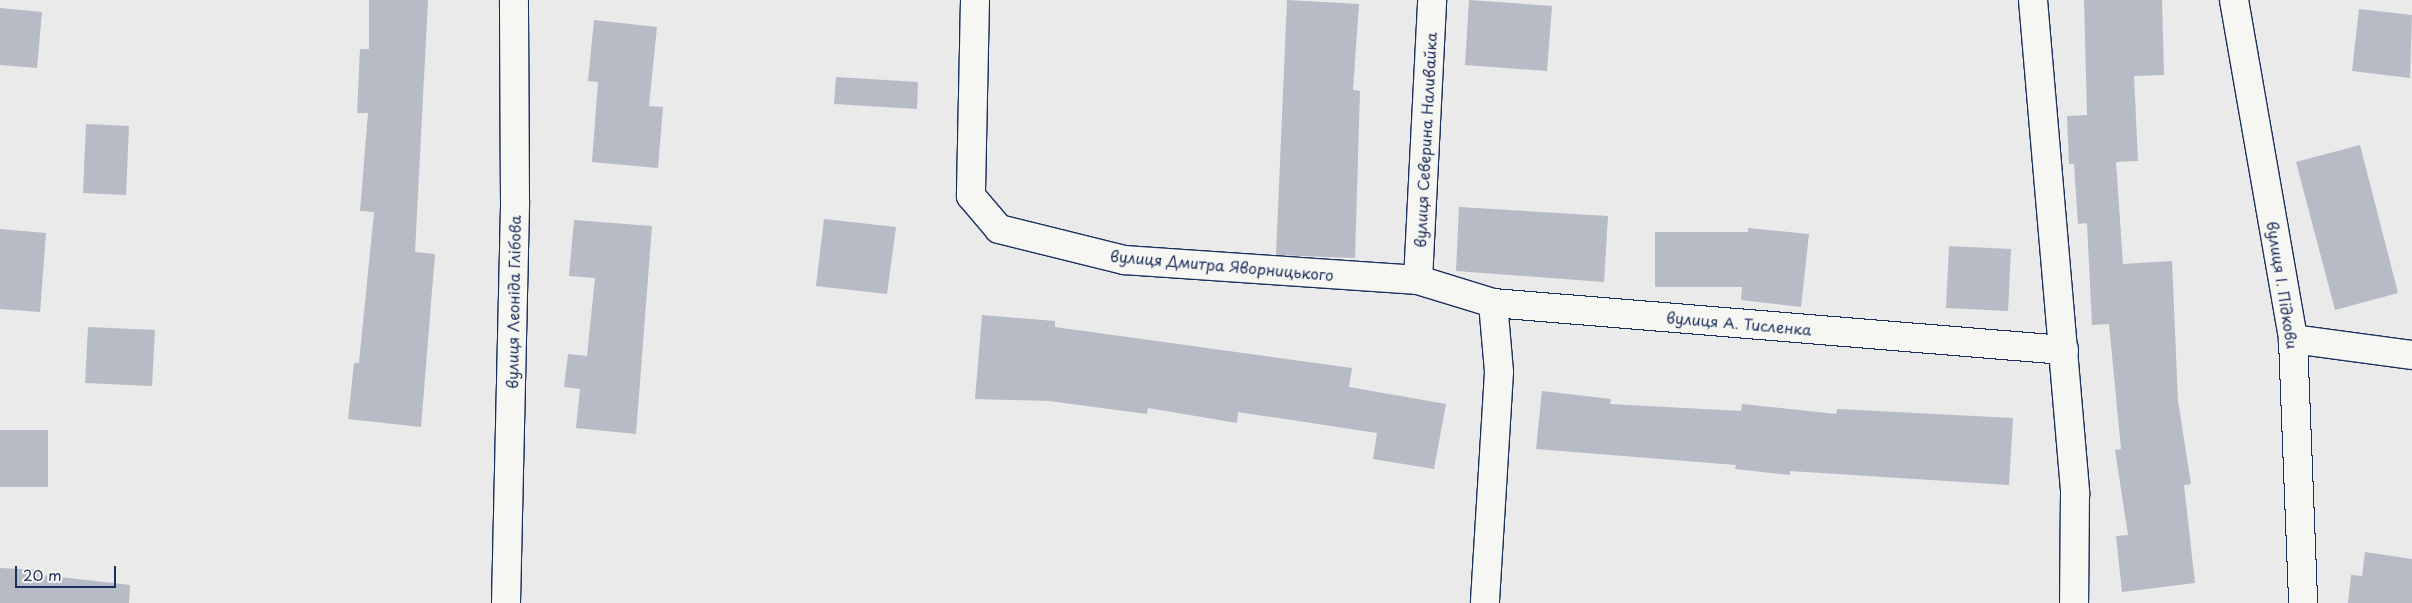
<!DOCTYPE html>
<meta charset="utf-8">
<style>
body{margin:0}
#map{position:relative;width:2412px;height:603px;overflow:hidden;background:#e9eae9;font-family:"Playpen Sans",sans-serif}
div>[style]{position:absolute}
.building>*{inset:0;background:#b6bbc6}
.roads{filter:drop-shadow(1px 0 #1b2f5e) drop-shadow(-1px 0 #1b2f5e) drop-shadow(0 1px #1b2f5e) drop-shadow(0 -1px #1b2f5e)}
.minor>*{height:28px;margin:-14px;padding:0 14px;transform-origin:14px;border-radius:14px;background:#f6f6f2}
.tertiary>*{height:28px;margin:-14px;padding:0 14px;transform-origin:14px;border-radius:14px;background:#f6f6f2}
span{translate:-50% -50%;white-space:nowrap;text-align:center;line-height:1.15;-webkit-text-stroke:5px #f6f6f2;paint-order:stroke}
.street-label{font-size:15px;color:#1b2f5e}
.scale{position:absolute;left:15px;top:566px;width:101px;height:22px;box-sizing:border-box;border:2px solid #1b2f5e;border-top:0;padding-left:6px;font-size:15px;line-height:18px;white-space:nowrap;color:#1b2f5e;-webkit-text-stroke:4px #f6f6f2;paint-order:stroke}
</style>
<div id="map">
<div class="building">
<i style="clip-path:polygon(369px 0,428px 0,415px 252px,435px 254px,421px 427px,348px 419px,354px 363px,359px 363px,374px 212px,360px 211px,368px 113px,357px 113px,360px 49px,369px 49px)"></i>
<i style="clip-path:polygon(1287px 0,1359px 4px,1353px 90px,1360px 91px,1355px 258px,1276px 255px)"></i>
<i style="clip-path:polygon(1469px 0,1552px 6px,1547px 71px,1465px 65px)"></i>
<i style="clip-path:polygon(2084px 0,2162px 0,2164px 75px,2134px 76px,2138px 161px,2116px 162px,2123px 264px,2172px 261px,2178px 401px,2191px 484px,2184px 485px,2195px 583px,2122px 592px,2116px 536px,2128px 535px,2115px 450px,2121px 449px,2109px 324px,2092px 325px,2087px 223px,2078px 224px,2074px 164px,2069px 164px,2067px 116px,2087px 115px)"></i>
<i style="clip-path:polygon(0 8px,42px 12px,37px 68px,0 65px)"></i>
<i style="clip-path:polygon(2359px 9px,2412px 15px,2410px 78px,2352px 71px)"></i>
<i style="clip-path:polygon(594px 20px,657px 27px,649px 106px,663px 107px,658px 168px,592px 162px,598px 82px,588px 81px)"></i>
<i style="clip-path:polygon(836px 77px,918px 82px,917px 109px,834px 104px)"></i>
<i style="clip-path:polygon(86px 124px,129px 126px,126px 195px,83px 193px)"></i>
<i style="clip-path:polygon(2360px 145px,2398px 293px,2335px 310px,2296px 162px)"></i>
<i style="clip-path:polygon(1459px 207px,1608px 216px,1604px 282px,1456px 271px)"></i>
<i style="clip-path:polygon(824px 219px,896px 227px,887px 294px,816px 286px)"></i>
<i style="clip-path:polygon(574px 220px,652px 226px,636px 434px,576px 428px,580px 389px,564px 387px,568px 354px,587px 356px,595px 278px,569px 276px)"></i>
<i style="clip-path:polygon(1748px 228px,1809px 234px,1801px 307px,1741px 300px,1742px 287px,1655px 287px,1655px 232px,1748px 232px)"></i>
<i style="clip-path:polygon(0 229px,46px 233px,40px 312px,0 309px)"></i>
<i style="clip-path:polygon(1949px 246px,2011px 249px,2008px 311px,1946px 308px)"></i>
<i style="clip-path:polygon(982px 315px,1055px 321px,1055px 327px,1352px 368px,1349px 387px,1446px 404px,1434px 469px,1373px 459px,1377px 433px,1238px 412px,1237px 423px,1148px 408px,1147px 414px,1049px 401px,975px 399px)"></i>
<i style="clip-path:polygon(88px 327px,155px 330px,152px 386px,85px 383px)"></i>
<i style="clip-path:polygon(1542px 391px,1611px 399px,1610px 404px,1741px 411px,1742px 404px,1836px 414px,1837px 409px,2013px 418px,2009px 485px,1790px 471px,1790px 475px,1735px 469px,1736px 465px,1536px 449px)"></i>
<i style="clip-path:polygon(0 430px,48px 430px,48px 487px,0 487px)"></i>
<i style="clip-path:polygon(2365px 552px,2412px 559px,2412px 603px,2348px 603px,2351px 575px,2362px 576px)"></i>
<i style="clip-path:polygon(0 568px,43px 570px,43px 575px,130px 585px,129px 603px,0 603px)"></i>
</div>
<div class="roads">
<div class="minor">
<i style="left:2033px;top:0;width:496px;rotate:85.1deg"></i>
<i style="left:2075px;top:494px;width:109px;rotate:90.5deg"></i>
<i style="left:2234px;top:0;width:344px;rotate:80.1deg"></i>
<i style="left:2293px;top:339px;width:264px;rotate:87.8deg"></i>
<i style="left:1418px;top:280px;width:280px;rotate:-87.1deg"></i>
<i style="left:1493px;top:303px;width:573px;rotate:4.71deg"></i>
<i style="left:2293px;top:339px;width:120px;rotate:7.7deg"></i>
<i style="left:506px;top:603px;width:402px;rotate:-88.7deg"></i>
<i style="left:515px;top:201px;width:201px;rotate:-90.3deg"></i>
</div>
<div class="tertiary">
<i style="left:975px;top:0;width:196px;rotate:91.2deg"></i>
<i style="left:971px;top:196px;width:43px;rotate:49.7deg"></i>
<i style="left:999px;top:229px;width:129px;rotate:13.9deg"></i>
<i style="left:1124px;top:260px;width:295px;rotate:3.9deg"></i>
<i style="left:1418px;top:280px;width:78px;rotate:17deg"></i>
<i style="left:1493px;top:303px;width:69px;rotate:85deg"></i>
<i style="left:1499px;top:372px;width:231px;rotate:93.5deg"></i>
</div>
</div>
<div class="street-label">
<span style="left:1425px;top:140px;rotate:-87deg">вулиця Северина Наливайка</span>
<span style="left:1222px;top:265px;rotate:5deg">вулиця Дмитра Яворницького</span>
<span style="left:2283px;top:285px;rotate:81deg">вулиця І. Підкови</span>
<span style="left:513px;top:302px;rotate:-89deg">вулиця Леоніда Глібова</span>
<span style="left:1739px;top:323px;rotate:5deg">вулиця А. Тисленка</span>
</div>
<div class="scale">20 m</div>
</div>
